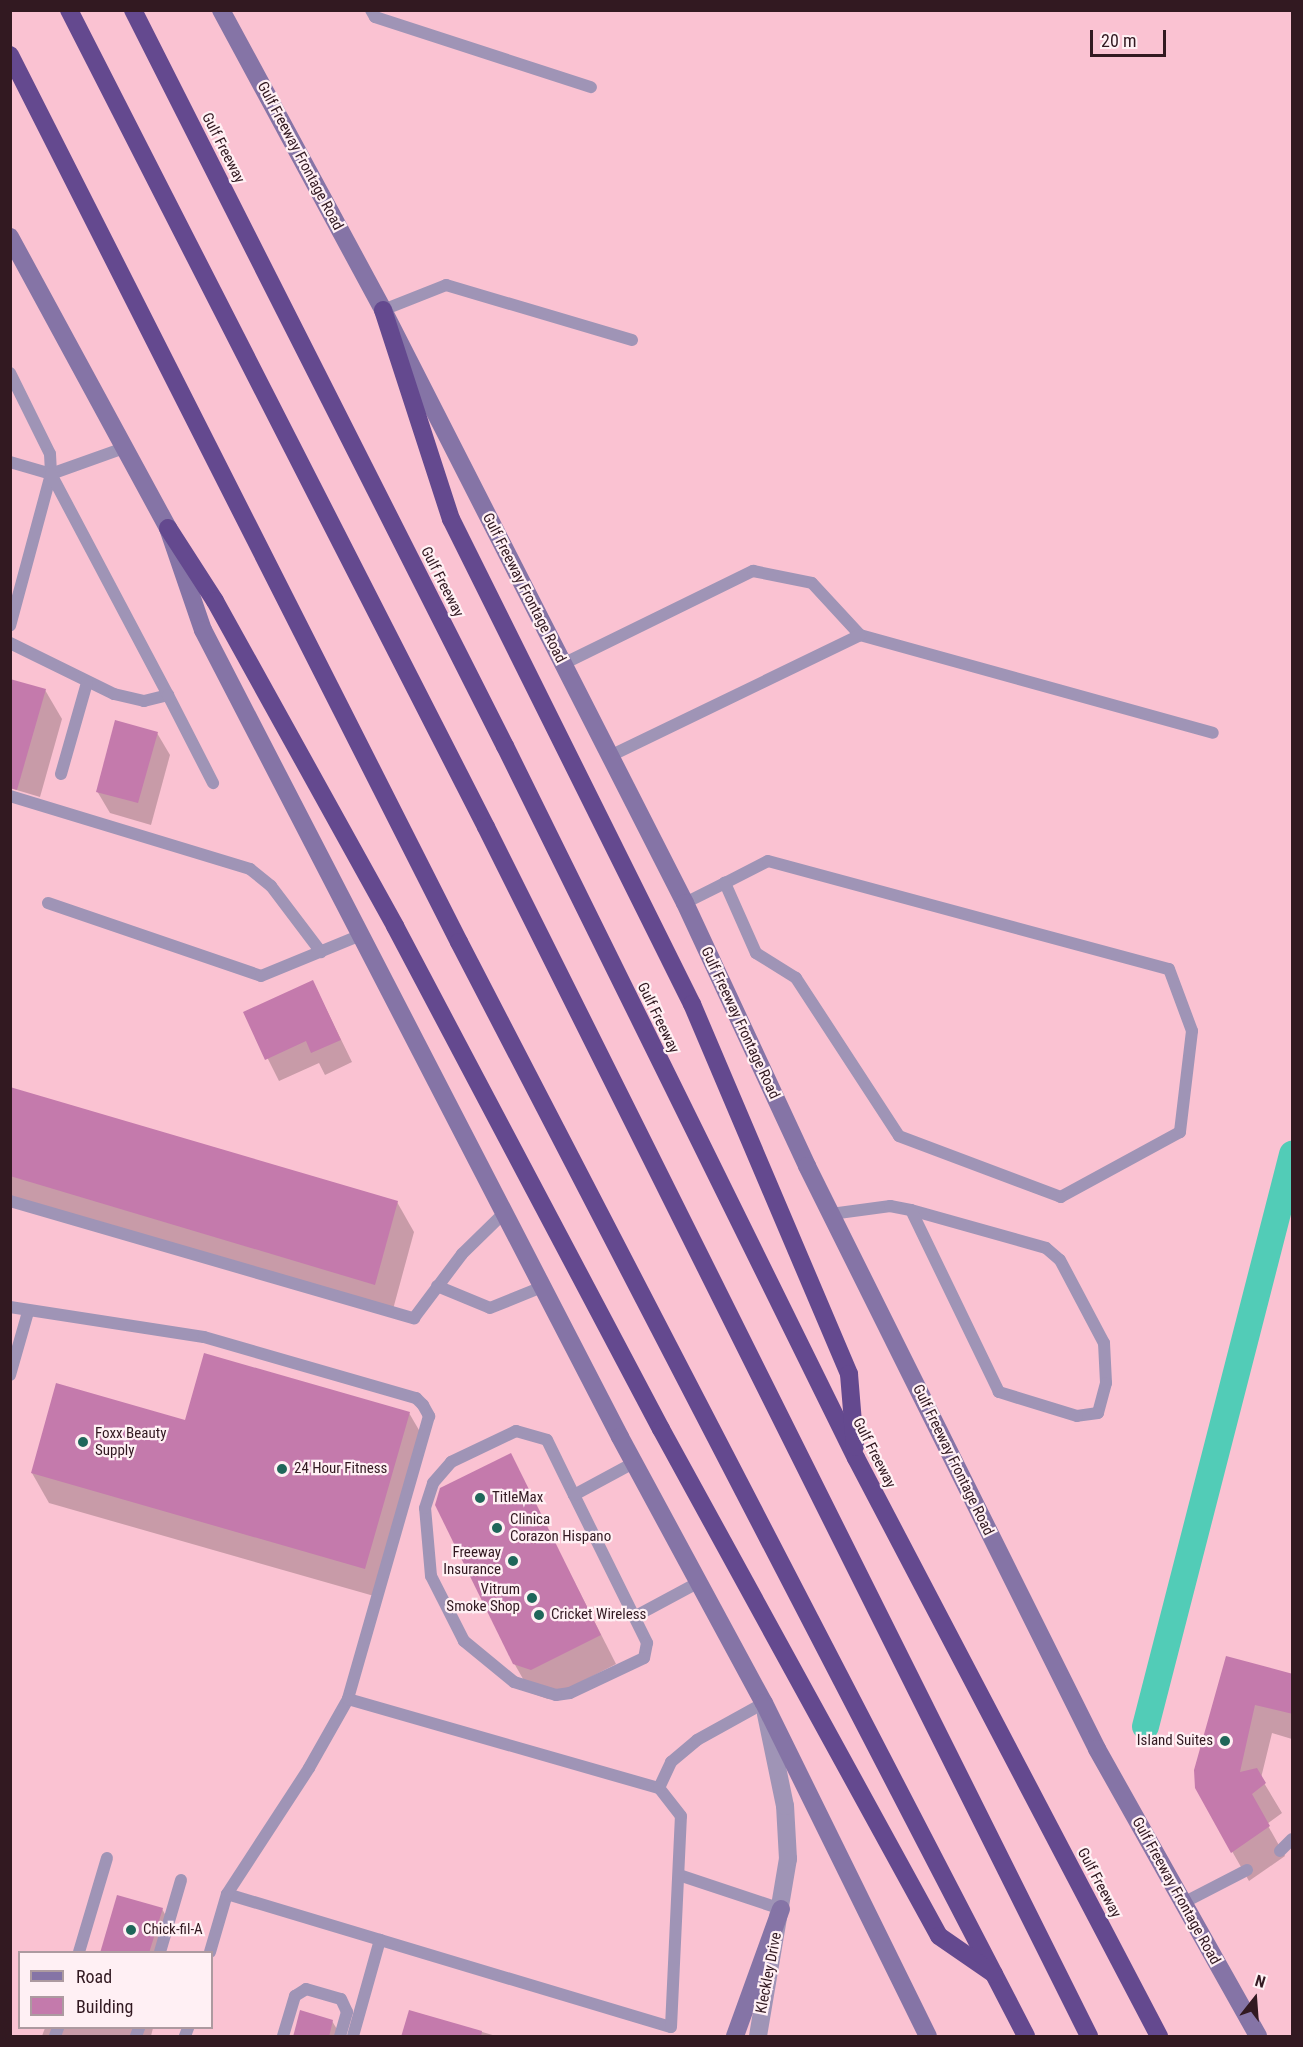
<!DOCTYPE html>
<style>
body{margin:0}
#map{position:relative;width:1303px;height:2047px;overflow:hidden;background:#fac2d2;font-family:"Roboto Condensed",sans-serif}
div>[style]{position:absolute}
.shadow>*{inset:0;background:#0003}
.canal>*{height:27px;margin:-13.5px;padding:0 13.5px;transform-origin:13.5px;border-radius:13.5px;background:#52ccb7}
.building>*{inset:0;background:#c47aac}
.service>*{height:12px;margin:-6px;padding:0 6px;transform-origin:6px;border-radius:6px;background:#9f94b6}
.tertiary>*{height:18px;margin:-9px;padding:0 9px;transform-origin:9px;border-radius:9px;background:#9f94b6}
.secondary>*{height:18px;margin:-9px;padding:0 9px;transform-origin:9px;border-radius:9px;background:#8574a6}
.motorway>*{height:18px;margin:-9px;padding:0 9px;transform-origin:9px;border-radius:9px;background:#64498f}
.dots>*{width:16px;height:16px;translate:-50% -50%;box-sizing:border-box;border:3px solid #fff0f4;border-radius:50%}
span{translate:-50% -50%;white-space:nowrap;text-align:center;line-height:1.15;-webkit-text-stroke:4.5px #fff0f4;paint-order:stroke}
.street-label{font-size:15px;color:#321921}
.poi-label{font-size:15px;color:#321921}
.left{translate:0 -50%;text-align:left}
.right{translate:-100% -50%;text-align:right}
.frame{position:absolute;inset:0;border:12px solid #321921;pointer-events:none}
.legend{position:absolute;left:18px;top:1951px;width:195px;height:78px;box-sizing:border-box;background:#fff0f4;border:2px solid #ad9aa0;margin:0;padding:8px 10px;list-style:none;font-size:18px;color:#321921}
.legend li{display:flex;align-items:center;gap:12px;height:30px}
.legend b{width:30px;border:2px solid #ad9aa0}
.north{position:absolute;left:1225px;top:1969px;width:60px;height:60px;-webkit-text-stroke:4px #fff0f4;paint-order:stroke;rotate:17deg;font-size:16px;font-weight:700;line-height:24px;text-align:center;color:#321921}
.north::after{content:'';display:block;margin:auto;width:21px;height:27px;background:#321921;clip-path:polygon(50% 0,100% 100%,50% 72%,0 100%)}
.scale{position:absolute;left:1090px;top:30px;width:76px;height:27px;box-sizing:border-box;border:3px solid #321921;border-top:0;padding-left:8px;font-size:18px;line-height:21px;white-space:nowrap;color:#321921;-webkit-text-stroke:4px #fff0f4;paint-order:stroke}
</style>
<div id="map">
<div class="shadow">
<i style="clip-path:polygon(10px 680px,45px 690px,62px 719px,40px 797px,10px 788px)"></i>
<i style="clip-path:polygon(157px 733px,170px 755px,151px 825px,110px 813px,97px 791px)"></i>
<i style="clip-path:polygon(313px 982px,352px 1062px,325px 1075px,319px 1063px,279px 1081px,245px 1013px)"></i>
<i style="clip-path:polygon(10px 1089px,397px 1202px,414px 1232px,392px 1313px,10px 1199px)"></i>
<i style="clip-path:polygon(409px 1413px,426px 1442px,381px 1598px,49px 1503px,32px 1473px,187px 1421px)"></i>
<i style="clip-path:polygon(510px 1455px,616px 1664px,548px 1699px,531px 1693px,514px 1663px)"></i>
<i style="clip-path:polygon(1227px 1658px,1292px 1675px,1292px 1739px,1272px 1733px,1261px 1778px,1282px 1813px,1267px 1824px,1285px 1856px,1249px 1881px,1196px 1788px)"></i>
<i style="clip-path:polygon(162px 1909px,173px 1928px,165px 1952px,102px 1952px)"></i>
<i style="clip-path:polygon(410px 2011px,496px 2036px,403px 2036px)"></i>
<i style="clip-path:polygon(332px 2021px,341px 2036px,294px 2036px)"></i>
<i style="clip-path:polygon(45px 2028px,153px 2028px,151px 2036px,42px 2036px)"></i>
</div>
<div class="canal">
<i style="left:1145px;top:1726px;width:591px;rotate:-75.59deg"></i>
</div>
<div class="building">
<i style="clip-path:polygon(10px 679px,46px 689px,17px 790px,10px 788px)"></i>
<i style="clip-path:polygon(115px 720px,158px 732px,138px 803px,96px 792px)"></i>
<i style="clip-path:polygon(313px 980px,341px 1040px,311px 1053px,306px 1041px,265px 1060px,243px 1012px)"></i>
<i style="clip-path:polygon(10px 1087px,398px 1201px,375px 1285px,10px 1176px)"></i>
<i style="clip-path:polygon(204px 1353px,410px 1412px,365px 1569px,31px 1473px,56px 1383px,185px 1420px)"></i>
<i style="clip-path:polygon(511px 1453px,601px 1635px,531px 1670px,513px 1664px,435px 1505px,440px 1488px)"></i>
<i style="clip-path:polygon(1226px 1656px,1293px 1674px,1293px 1714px,1255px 1705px,1240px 1772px,1257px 1768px,1266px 1783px,1252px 1794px,1270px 1826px,1231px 1853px,1195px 1788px,1194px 1770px)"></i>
<i style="clip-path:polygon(117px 1895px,163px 1908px,149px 1953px,100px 1953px)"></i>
<i style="clip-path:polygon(300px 2010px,333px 2020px,329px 2037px,293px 2037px)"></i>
<i style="clip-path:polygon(409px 2010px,482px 2031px,481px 2037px,401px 2037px)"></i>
</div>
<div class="service">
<i style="left:371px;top:10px;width:8px;rotate:60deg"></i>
<i style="left:375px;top:17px;width:227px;rotate:18deg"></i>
<i style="left:383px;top:310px;width:68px;rotate:-21.6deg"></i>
<i style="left:446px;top:285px;width:194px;rotate:16.5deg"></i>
<i style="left:10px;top:373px;width:90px;rotate:63.7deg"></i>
<i style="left:50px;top:454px;width:20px;rotate:87deg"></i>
<i style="left:51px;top:474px;width:157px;rotate:105.1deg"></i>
<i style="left:10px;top:462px;width:43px;rotate:16.3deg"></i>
<i style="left:51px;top:474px;width:77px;rotate:-19.6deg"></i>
<i style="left:10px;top:643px;width:116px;rotate:26.1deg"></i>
<i style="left:114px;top:694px;width:31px;rotate:13deg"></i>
<i style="left:144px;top:701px;width:25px;rotate:-14deg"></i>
<i style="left:168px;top:695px;width:250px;rotate:-117.9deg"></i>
<i style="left:563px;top:664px;width:212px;rotate:-26.1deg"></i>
<i style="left:753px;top:571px;width:60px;rotate:11.5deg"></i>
<i style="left:812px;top:583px;width:71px;rotate:47.3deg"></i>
<i style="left:860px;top:635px;width:366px;rotate:15.5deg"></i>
<i style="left:168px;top:695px;width:99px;rotate:62.9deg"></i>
<i style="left:610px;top:756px;width:278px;rotate:-25.8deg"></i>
<i style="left:61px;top:774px;width:95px;rotate:-74.1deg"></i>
<i style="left:10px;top:796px;width:251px;rotate:16.9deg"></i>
<i style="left:250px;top:869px;width:27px;rotate:39deg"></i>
<i style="left:271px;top:886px;width:83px;rotate:52.9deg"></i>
<i style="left:48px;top:903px;width:225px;rotate:18.9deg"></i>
<i style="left:261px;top:976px;width:108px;rotate:-22.3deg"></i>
<i style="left:685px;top:903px;width:45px;rotate:-26.6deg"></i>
<i style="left:725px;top:883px;width:48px;rotate:-27.1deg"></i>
<i style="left:768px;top:861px;width:415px;rotate:15.1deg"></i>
<i style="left:1169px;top:969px;width:66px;rotate:69.6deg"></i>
<i style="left:1192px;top:1031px;width:102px;rotate:96.8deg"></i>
<i style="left:1180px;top:1132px;width:136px;rotate:151.4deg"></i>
<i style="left:1061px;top:1197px;width:173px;rotate:-159.4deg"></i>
<i style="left:899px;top:1136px;width:189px;rotate:-123.1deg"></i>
<i style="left:796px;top:978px;width:47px;rotate:-148deg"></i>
<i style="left:756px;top:953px;width:77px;rotate:-113.9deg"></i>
<i style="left:10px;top:1201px;width:421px;rotate:16.2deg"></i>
<i style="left:414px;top:1318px;width:80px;rotate:-53.1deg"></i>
<i style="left:462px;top:1254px;width:59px;rotate:-44.3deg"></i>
<i style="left:831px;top:1214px;width:60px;rotate:-7.7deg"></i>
<i style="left:890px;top:1206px;width:21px;rotate:11deg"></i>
<i style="left:911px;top:1210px;width:140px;rotate:15.7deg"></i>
<i style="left:1046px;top:1248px;width:18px;rotate:41deg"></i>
<i style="left:1060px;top:1260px;width:94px;rotate:62.1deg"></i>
<i style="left:1104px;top:1343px;width:40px;rotate:87.1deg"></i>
<i style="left:1106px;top:1383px;width:31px;rotate:105deg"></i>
<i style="left:1098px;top:1413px;width:21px;rotate:172deg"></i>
<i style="left:1077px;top:1416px;width:82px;rotate:-162.9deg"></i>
<i style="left:999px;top:1392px;width:202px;rotate:-115.8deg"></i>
<i style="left:437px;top:1286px;width:57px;rotate:22.5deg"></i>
<i style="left:490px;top:1308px;width:56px;rotate:-22deg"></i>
<i style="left:10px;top:1307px;width:196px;rotate:8.8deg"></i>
<i style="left:204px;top:1337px;width:221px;rotate:16.1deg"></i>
<i style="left:416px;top:1398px;width:10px;rotate:45deg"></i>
<i style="left:423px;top:1405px;width:13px;rotate:61deg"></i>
<i style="left:429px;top:1416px;width:294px;rotate:106deg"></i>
<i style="left:10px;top:1375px;width:66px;rotate:-74.1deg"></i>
<i style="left:574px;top:1495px;width:165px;rotate:63.7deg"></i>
<i style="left:647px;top:1643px;width:15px;rotate:101deg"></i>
<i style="left:644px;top:1658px;width:82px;rotate:154.7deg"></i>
<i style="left:570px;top:1693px;width:14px;rotate:172deg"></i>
<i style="left:556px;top:1695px;width:44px;rotate:-162.8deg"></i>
<i style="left:514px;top:1682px;width:65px;rotate:-140.6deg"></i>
<i style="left:464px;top:1641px;width:73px;rotate:-116.9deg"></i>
<i style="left:431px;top:1576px;width:68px;rotate:-95deg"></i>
<i style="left:425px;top:1508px;width:26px;rotate:-72deg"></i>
<i style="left:433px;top:1483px;width:28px;rotate:-49deg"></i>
<i style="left:451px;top:1462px;width:72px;rotate:-25.5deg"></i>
<i style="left:516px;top:1431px;width:32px;rotate:16deg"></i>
<i style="left:547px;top:1440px;width:61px;rotate:63.9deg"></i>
<i style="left:574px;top:1495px;width:69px;rotate:-28.4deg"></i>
<i style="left:634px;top:1617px;width:74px;rotate:-28.3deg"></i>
<i style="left:1280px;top:1851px;width:17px;rotate:-45deg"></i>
<i style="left:679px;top:1875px;width:108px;rotate:18.4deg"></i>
<i style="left:227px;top:1894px;width:463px;rotate:16.7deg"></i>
<i style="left:671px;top:2027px;width:211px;rotate:-87.3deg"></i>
<i style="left:681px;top:1816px;width:36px;rotate:-128deg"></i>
<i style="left:1183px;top:1903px;width:72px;rotate:-27.3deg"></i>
<i style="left:79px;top:1952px;width:98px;rotate:-73.4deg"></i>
<i style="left:160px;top:1952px;width:75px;rotate:-73.7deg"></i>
<i style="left:210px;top:1952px;width:60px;rotate:-73.7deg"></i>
<i style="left:227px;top:1894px;width:150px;rotate:-56.9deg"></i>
<i style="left:309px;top:1768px;width:79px;rotate:-60.5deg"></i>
<i style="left:348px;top:1699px;width:323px;rotate:16deg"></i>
<i style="left:659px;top:1788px;width:29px;rotate:-65deg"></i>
<i style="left:671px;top:1762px;width:34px;rotate:-40deg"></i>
<i style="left:697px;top:1740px;width:77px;rotate:-28.9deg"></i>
<i style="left:55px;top:2036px;width:9px;rotate:-69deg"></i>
<i style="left:136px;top:2036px;width:9px;rotate:-69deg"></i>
<i style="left:185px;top:2036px;width:9px;rotate:-69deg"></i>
<i style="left:283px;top:2036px;width:42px;rotate:-73.3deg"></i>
<i style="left:295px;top:1996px;width:13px;rotate:-32deg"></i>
<i style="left:306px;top:1989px;width:36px;rotate:16deg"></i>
<i style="left:341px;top:1999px;width:14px;rotate:65deg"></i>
<i style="left:347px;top:2012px;width:25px;rotate:106deg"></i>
<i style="left:353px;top:2036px;width:100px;rotate:-74.3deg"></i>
</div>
<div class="tertiary">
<i style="left:758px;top:2036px;width:180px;rotate:-80.4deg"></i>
<i style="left:788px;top:1859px;width:53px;rotate:-93.2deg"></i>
<i style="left:785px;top:1806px;width:94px;rotate:-101.7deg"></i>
</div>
<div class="secondary">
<i style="left:221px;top:10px;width:341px;rotate:61.6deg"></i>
<i style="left:383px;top:310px;width:665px;rotate:63.01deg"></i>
<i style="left:685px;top:903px;width:290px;rotate:65.1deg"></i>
<i style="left:807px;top:1166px;width:651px;rotate:63.55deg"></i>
<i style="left:1097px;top:1749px;width:329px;rotate:60.7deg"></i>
<i style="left:10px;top:237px;width:331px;rotate:61.5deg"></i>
<i style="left:168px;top:528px;width:108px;rotate:71.1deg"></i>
<i style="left:203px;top:630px;width:908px;rotate:62.67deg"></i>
<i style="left:620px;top:1437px;width:302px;rotate:61.6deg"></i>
<i style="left:764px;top:1703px;width:371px;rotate:63.8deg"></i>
<i style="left:735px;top:2036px;width:135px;rotate:-70.1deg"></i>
</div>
<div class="motorway">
<i style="left:69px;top:10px;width:917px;rotate:62.96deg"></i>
<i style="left:486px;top:827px;width:1351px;rotate:63.49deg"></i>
<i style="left:133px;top:10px;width:825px;rotate:63.19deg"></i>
<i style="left:505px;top:746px;width:794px;rotate:63.76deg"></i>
<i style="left:856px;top:1458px;width:653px;rotate:62.34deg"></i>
<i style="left:10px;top:55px;width:994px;rotate:63.15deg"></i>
<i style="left:459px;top:942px;width:1232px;rotate:62.6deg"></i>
<i style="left:383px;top:310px;width:220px;rotate:72deg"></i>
<i style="left:451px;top:519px;width:542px;rotate:63.58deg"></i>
<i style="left:692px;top:1004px;width:402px;rotate:67deg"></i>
<i style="left:849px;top:1374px;width:73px;rotate:85.3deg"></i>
<i style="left:168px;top:528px;width:87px;rotate:57.2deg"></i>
<i style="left:215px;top:601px;width:372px;rotate:61deg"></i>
<i style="left:395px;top:926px;width:569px;rotate:62.13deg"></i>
<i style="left:661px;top:1429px;width:578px;rotate:61.26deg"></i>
<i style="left:939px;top:1936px;width:67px;rotate:34.6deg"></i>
</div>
<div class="dots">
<i style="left:83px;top:1442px;background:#1f665a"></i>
<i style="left:282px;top:1469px;background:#1f665a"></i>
<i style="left:480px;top:1498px;background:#1f665a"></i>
<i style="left:497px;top:1528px;background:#1f665a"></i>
<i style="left:513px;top:1561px;background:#1f665a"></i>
<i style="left:532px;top:1598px;background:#1f665a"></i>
<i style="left:539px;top:1615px;background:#1f665a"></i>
<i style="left:1225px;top:1741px;background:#1f665a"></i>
<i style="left:131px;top:1930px;background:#1f665a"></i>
</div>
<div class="street-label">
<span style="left:223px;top:148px;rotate:63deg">Gulf Freeway</span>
<span style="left:300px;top:156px;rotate:62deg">Gulf Freeway Frontage Road</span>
<span style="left:442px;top:582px;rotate:63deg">Gulf Freeway</span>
<span style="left:524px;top:588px;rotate:63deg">Gulf Freeway Frontage Road</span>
<span style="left:658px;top:1018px;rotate:64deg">Gulf Freeway</span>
<span style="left:740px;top:1023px;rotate:65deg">Gulf Freeway Frontage Road</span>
<span style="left:874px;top:1453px;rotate:63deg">Gulf Freeway</span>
<span style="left:953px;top:1460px;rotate:64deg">Gulf Freeway Frontage Road</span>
<span style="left:1099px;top:1883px;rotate:62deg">Gulf Freeway</span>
<span style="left:1176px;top:1891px;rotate:61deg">Gulf Freeway Frontage Road</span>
<span style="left:769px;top:1973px;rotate:-79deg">Kleckley Drive</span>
</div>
<div class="poi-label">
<span class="left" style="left:95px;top:1442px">Foxx Beauty<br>Supply</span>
<span class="left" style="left:294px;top:1469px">24 Hour Fitness</span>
<span class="left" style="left:492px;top:1498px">TitleMax</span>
<span class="left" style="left:510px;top:1528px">Clinica<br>Corazon Hispano</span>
<span class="right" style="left:501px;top:1561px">Freeway<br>Insurance</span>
<span class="right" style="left:520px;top:1598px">Vitrum<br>Smoke Shop</span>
<span class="left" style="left:551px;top:1615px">Cricket Wireless</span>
<span class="right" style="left:1213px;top:1741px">Island Suites</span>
<span class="left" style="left:143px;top:1930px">Chick-fil-A</span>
</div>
<div class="frame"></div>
<ul class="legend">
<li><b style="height:8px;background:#8574a6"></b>Road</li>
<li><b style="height:16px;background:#c47aac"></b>Building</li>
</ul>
<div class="north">N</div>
<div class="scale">20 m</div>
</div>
